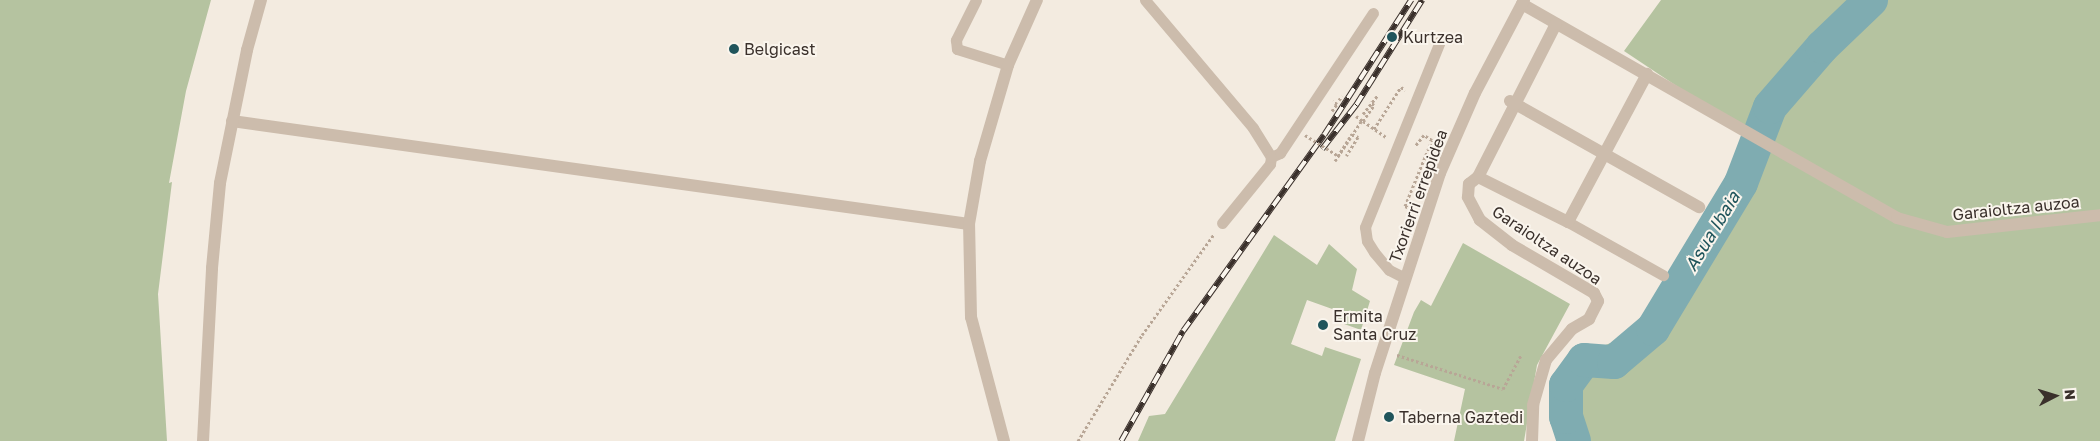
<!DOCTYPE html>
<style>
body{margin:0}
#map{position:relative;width:2100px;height:441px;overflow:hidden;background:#f3ebe0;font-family:"Golos Text",sans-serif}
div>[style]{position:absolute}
.green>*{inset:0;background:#b5c3a0}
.river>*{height:34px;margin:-17px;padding:0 17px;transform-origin:17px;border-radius:17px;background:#7facb1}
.path>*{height:3px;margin-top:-1.5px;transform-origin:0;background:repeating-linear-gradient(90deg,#b8a696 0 2.5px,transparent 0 5px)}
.service>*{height:11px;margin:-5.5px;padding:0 5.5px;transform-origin:5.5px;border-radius:5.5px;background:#ccbcac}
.pedestrian>*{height:12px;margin:-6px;padding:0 6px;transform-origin:6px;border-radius:6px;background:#ccbcac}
.minor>*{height:12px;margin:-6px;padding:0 6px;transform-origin:6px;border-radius:6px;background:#ccbcac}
.tertiary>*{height:12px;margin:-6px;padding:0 6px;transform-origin:6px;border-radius:6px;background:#ccbcac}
.rail>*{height:5.5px;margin-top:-2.75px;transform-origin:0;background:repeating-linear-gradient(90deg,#faf5ed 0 11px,#3a302b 0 22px);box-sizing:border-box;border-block:1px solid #3a302b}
.path-bridge>*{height:3px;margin-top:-1.5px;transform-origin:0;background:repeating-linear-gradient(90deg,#b8a696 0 2.5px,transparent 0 5px)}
.dots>*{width:14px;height:14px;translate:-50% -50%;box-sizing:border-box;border:2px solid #faf5ed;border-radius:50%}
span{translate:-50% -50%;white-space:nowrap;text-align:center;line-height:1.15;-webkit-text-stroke:4px #faf5ed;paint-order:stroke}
.poi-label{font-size:16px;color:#3a302b}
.left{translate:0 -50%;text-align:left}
.street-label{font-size:16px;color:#3a302b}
.water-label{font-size:18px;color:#20555c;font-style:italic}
.north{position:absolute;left:2030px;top:371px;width:50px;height:50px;-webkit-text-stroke:4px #faf5ed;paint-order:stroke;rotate:85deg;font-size:14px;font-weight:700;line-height:20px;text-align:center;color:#3a302b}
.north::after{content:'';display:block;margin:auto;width:18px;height:22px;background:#3a302b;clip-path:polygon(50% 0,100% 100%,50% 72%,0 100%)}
</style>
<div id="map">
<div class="green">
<i style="clip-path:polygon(0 0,211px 0,186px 91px,169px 183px,172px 182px,158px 294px,167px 441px,0 441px)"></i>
<i style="clip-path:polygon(1661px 0,2100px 0,2100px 441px,1564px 441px,1566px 398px,1578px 370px,1600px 347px,1645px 330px,1676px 300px,1739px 173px,1754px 133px,1735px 125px,1624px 51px)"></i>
<i style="clip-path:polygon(1274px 235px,1317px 265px,1329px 244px,1357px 269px,1352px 290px,1370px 301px,1361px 330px,1333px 320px,1335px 310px,1307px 300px,1291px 344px,1322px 356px,1325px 347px,1361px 359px,1335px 441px,1138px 441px,1149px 416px,1165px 414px)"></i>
<i style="clip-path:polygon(1463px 243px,1570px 304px,1537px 365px,1524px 441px,1454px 441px,1465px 389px,1394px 365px,1414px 312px,1421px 300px,1431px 306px)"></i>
</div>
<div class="river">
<i style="left:1574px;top:441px;width:25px;rotate:-108deg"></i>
<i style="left:1566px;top:417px;width:32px;rotate:-90deg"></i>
<i style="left:1566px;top:385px;width:31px;rotate:-54deg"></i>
<i style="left:1584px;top:360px;width:30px;rotate:4deg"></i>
<i style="left:1614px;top:362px;width:51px;rotate:-40.2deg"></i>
<i style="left:1653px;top:329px;width:170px;rotate:-58.9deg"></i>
<i style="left:1741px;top:183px;width:81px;rotate:-69.1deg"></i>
<i style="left:1770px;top:107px;width:79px;rotate:-49.1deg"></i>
<i style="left:1822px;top:47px;width:68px;rotate:-43.8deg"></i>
</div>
<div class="path">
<i style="left:1339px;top:100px;width:5px;rotate:-53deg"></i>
<i style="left:1332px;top:111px;width:9px;rotate:-54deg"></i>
<i style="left:1337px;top:104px;width:5px;rotate:-143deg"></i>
<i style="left:1363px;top:114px;width:24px;rotate:-52deg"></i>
<i style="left:1356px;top:116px;width:9px;rotate:36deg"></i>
<i style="left:1363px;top:121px;width:19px;rotate:-55deg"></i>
<i style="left:1374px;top:105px;width:5px;rotate:-143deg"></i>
<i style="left:1363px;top:121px;width:28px;rotate:35deg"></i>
<i style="left:1374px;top:129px;width:50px;rotate:-57.3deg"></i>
<i style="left:1401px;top:87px;width:5px;rotate:37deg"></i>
<i style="left:1335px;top:161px;width:49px;rotate:-56.6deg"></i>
<i style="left:1412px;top:209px;width:8px;rotate:-157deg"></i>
<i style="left:1405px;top:206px;width:71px;rotate:-67.8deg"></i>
<i style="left:1432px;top:140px;width:9px;rotate:-148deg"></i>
<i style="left:1424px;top:135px;width:14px;rotate:129deg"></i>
<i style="left:1397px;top:355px;width:111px;rotate:17.8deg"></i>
<i style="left:1503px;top:389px;width:38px;rotate:-62deg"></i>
<i style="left:1078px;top:441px;width:124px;rotate:-58.9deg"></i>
<i style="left:1142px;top:335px;width:124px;rotate:-54.5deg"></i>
</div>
<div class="service">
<i style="left:976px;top:0;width:45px;rotate:116.6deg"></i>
<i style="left:956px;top:40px;width:9px;rotate:84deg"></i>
<i style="left:957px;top:49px;width:53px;rotate:17.4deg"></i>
<i style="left:1145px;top:0;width:167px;rotate:49.8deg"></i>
<i style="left:1253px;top:128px;width:34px;rotate:58deg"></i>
<i style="left:1271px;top:157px;width:7px;rotate:98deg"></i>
<i style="left:1270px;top:164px;width:76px;rotate:129.1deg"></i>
<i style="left:1271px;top:157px;width:10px;rotate:-24deg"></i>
<i style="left:1280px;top:153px;width:168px;rotate:-56.4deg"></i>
<i style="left:1568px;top:222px;width:109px;rotate:29.2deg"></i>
<i style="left:1405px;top:278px;width:18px;rotate:-153deg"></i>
<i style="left:1389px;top:270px;width:23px;rotate:-130deg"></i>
<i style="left:1374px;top:252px;width:13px;rotate:-122deg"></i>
<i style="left:1367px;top:241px;width:14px;rotate:-98deg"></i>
<i style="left:1365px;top:227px;width:203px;rotate:-68deg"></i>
</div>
<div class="pedestrian">
<i style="left:1510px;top:101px;width:217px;rotate:29.3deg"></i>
</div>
<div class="minor">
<i style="left:1522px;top:4px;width:432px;rotate:29.7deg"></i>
<i style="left:1897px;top:218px;width:52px;rotate:15.6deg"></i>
<i style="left:1947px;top:232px;width:154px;rotate:-6.3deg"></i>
<i style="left:232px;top:121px;width:744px;rotate:7.96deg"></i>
<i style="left:1478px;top:177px;width:101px;rotate:26.6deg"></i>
<i style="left:1568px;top:222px;width:168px;rotate:-61.9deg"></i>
<i style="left:203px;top:441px;width:173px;rotate:-87deg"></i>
<i style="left:212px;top:268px;width:85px;rotate:-84.6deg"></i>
<i style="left:220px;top:183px;width:136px;rotate:-78.5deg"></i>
<i style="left:247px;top:50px;width:52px;rotate:-74.4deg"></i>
<i style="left:1004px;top:441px;width:128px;rotate:-104.9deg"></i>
<i style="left:971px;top:317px;width:93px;rotate:-91.2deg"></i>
<i style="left:969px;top:224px;width:64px;rotate:-80.1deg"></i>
<i style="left:980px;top:161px;width:100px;rotate:-73.7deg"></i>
<i style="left:1008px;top:65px;width:71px;rotate:-66deg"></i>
<i style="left:1532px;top:441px;width:36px;rotate:-88deg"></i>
<i style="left:1533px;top:405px;width:47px;rotate:-73.9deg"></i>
<i style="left:1546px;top:360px;width:40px;rotate:-50deg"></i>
<i style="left:1572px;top:329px;width:20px;rotate:-30deg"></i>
<i style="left:1589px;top:319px;width:20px;rotate:-63deg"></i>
<i style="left:1598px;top:301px;width:9px;rotate:-117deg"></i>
<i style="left:1594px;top:293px;width:95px;rotate:-149.7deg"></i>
<i style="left:1512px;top:245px;width:41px;rotate:-142deg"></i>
<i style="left:1480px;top:220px;width:26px;rotate:-118deg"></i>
<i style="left:1468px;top:197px;width:13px;rotate:-86deg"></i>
<i style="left:1469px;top:184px;width:11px;rotate:-38deg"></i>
<i style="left:1478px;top:177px;width:172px;rotate:-63deg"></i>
</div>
<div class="tertiary">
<i style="left:1358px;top:441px;width:70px;rotate:-76deg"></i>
<i style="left:1375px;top:373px;width:210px;rotate:-72deg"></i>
<i style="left:1440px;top:173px;width:87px;rotate:-66.4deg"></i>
<i style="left:1475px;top:93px;width:105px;rotate:-62.2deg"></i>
</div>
<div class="rail">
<i style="left:1322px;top:149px;width:56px;rotate:-52.3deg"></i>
<i style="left:1356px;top:105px;width:124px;rotate:-57.8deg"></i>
<i style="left:1121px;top:441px;width:126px;rotate:-60.6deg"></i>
<i style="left:1183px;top:331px;width:241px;rotate:-54.3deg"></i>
<i style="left:1324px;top:135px;width:161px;rotate:-57.2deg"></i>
</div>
<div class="path-bridge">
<i style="left:1305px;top:135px;width:39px;rotate:32deg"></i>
<i style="left:1338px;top:156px;width:26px;rotate:-58deg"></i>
<i style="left:1352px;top:134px;width:7px;rotate:27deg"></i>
<i style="left:1358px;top:137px;width:22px;rotate:122deg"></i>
</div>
<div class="dots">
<i style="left:1392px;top:37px;background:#20555c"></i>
<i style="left:734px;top:49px;background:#20555c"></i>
<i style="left:1323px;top:325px;background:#20555c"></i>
<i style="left:1389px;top:417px;background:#20555c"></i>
</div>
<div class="poi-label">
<span class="left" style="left:1403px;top:37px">Kurtzea</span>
<span class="left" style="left:744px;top:49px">Belgicast</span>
<span class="left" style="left:1333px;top:325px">Ermita<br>Santa Cruz</span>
<span class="left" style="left:1399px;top:417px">Taberna Gaztedi</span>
</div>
<div class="street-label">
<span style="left:1418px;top:196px;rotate:-70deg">Txorierri errepidea</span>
<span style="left:2016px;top:208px;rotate:-6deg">Garaioltza auzoa</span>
<span style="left:1547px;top:245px;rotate:34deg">Garaioltza auzoa</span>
</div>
<div class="water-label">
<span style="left:1712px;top:231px;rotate:-59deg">Asua Ibaia</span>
</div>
<div class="north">N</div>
</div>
